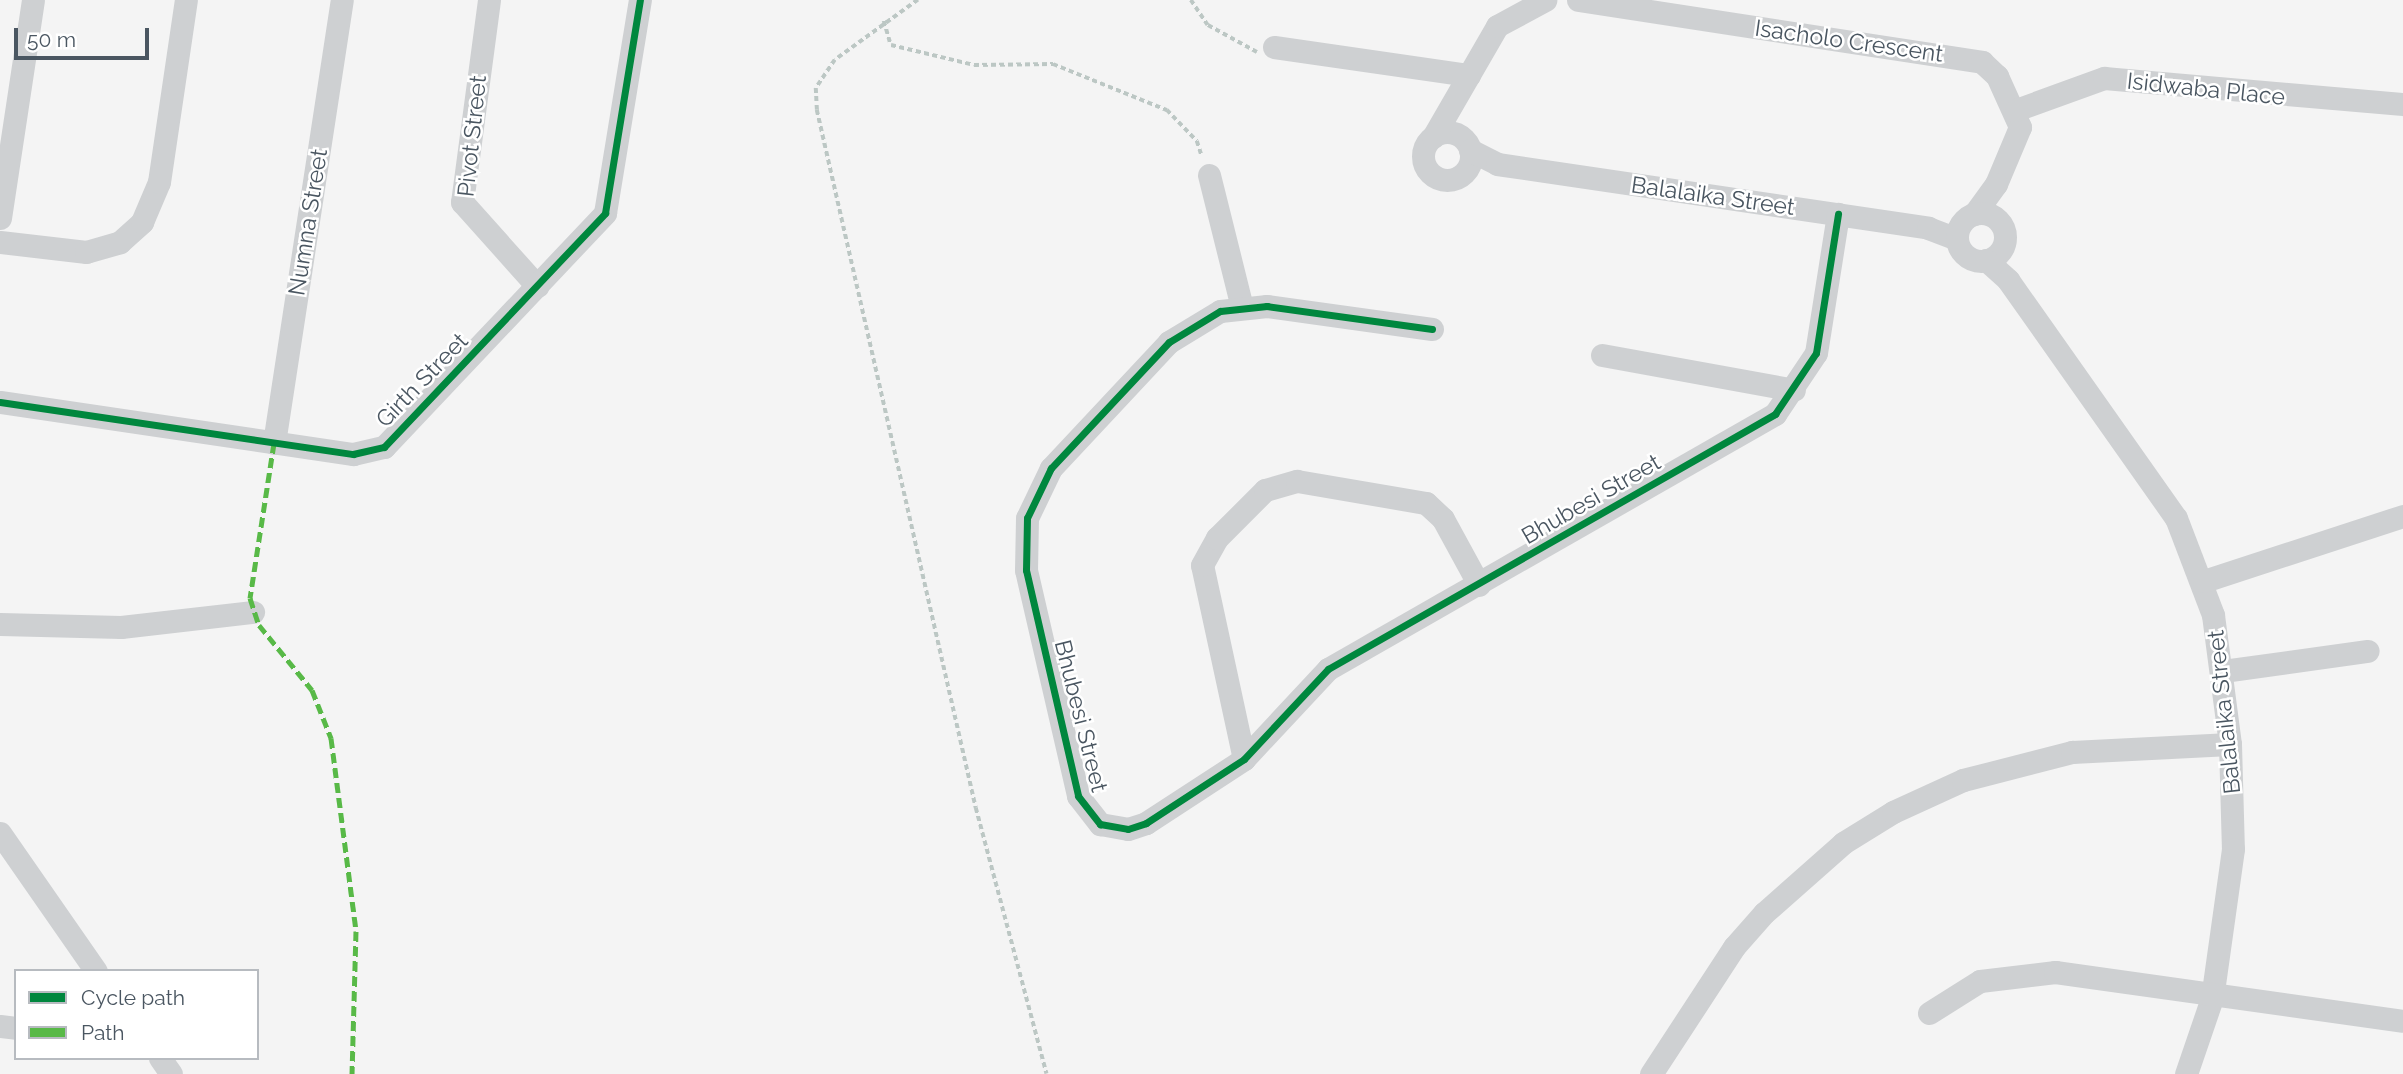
<!DOCTYPE html>
<style>
body{margin:0}
#map{position:relative;width:2403px;height:1074px;overflow:hidden;background:#f4f4f4;font-family:Raleway,sans-serif}
div>[style]{position:absolute}
.path>*{height:3.5px;margin-top:-1.75px;transform-origin:0;background:repeating-linear-gradient(90deg,#bcc7c4 0 5px,transparent 0 8.5px)}
.minor>*{height:23px;margin:-11.5px;padding:0 11.5px;transform-origin:11.5px;border-radius:11.5px;background:#ced0d2}
.minor>.ring{margin:-11.5px;padding:0;box-sizing:content-box;background:none;border:23px solid #ced0d2;border-radius:50%}
.quiet>*{height:5px;margin-top:-2.5px;transform-origin:0;background:repeating-linear-gradient(90deg,#58b947 0 10px,transparent 0 15px)}
.cycleway>*{height:7px;margin:-3.5px;padding:0 3.5px;transform-origin:3.5px;border-radius:3.5px;background:#00873e}
span{translate:-50% -50%;white-space:nowrap;text-align:center;line-height:1.15;-webkit-text-stroke:5px #fff;paint-order:stroke}
.street-label{font-size:23px;color:#4a5661}
.legend{position:absolute;left:14px;top:969px;width:245px;height:91px;box-sizing:border-box;background:#fff;border:2px solid #b7bbc0;margin:0;padding:9px 12px;list-style:none;font-size:21px;color:#4a5661}
.legend li{display:flex;align-items:center;gap:14px;height:35px}
.legend b{width:35px;border:2px solid #b7bbc0}
.scale{position:absolute;left:14px;top:28px;width:135px;height:32px;box-sizing:border-box;border:4px solid #4a5661;border-top:0;padding-left:9px;font-size:21px;line-height:24px;white-space:nowrap;color:#4a5661;-webkit-text-stroke:5px #fff;paint-order:stroke}
</style>
<div id="map">
<div class="path">
<i style="left:918px;top:0;width:102px;rotate:144.1deg"></i>
<i style="left:835px;top:60px;width:34px;rotate:124deg"></i>
<i style="left:816px;top:88px;width:22px;rotate:87deg"></i>
<i style="left:817px;top:110px;width:716px;rotate:77.17deg"></i>
<i style="left:976px;top:808px;width:275px;rotate:75.1deg"></i>
<i style="left:1191px;top:0;width:30px;rotate:56deg"></i>
<i style="left:1208px;top:25px;width:56px;rotate:28.9deg"></i>
<i style="left:884px;top:21px;width:25px;rotate:74deg"></i>
<i style="left:891px;top:45px;width:85px;rotate:13.5deg"></i>
<i style="left:974px;top:65px;width:79px;rotate:-0.7deg"></i>
<i style="left:1053px;top:64px;width:123px;rotate:22deg"></i>
<i style="left:1167px;top:110px;width:43px;rotate:45.9deg"></i>
<i style="left:1197px;top:141px;width:16px;rotate:72deg"></i>
</div>
<div class="minor">
<i style="left:489px;top:0;width:204px;rotate:97.6deg"></i>
<i style="left:462px;top:202px;width:113px;rotate:48.2deg"></i>
<i style="left:1578px;top:0;width:409px;rotate:8.7deg"></i>
<i style="left:1982px;top:62px;width:21px;rotate:43deg"></i>
<i style="left:1997px;top:76px;width:56px;rotate:65.7deg"></i>
<i style="left:2020px;top:127px;width:62px;rotate:112.8deg"></i>
<i style="left:1996px;top:184px;width:37px;rotate:126deg"></i>
<i style="left:1274px;top:47px;width:197px;rotate:8.2deg"></i>
<i style="left:2016px;top:110px;width:94px;rotate:-20deg"></i>
<i style="left:2104px;top:78px;width:300px;rotate:5deg"></i>
<i class="ring" style="left:1423px;top:132px;width:25px;height:25px"></i>
<i style="left:1433px;top:137px;width:128px;rotate:-60deg"></i>
<i style="left:1497px;top:26px;width:55px;rotate:-28.4deg"></i>
<i style="left:1470px;top:150px;width:30px;rotate:27deg"></i>
<i style="left:1497px;top:164px;width:436px;rotate:8.4deg"></i>
<i style="left:1928px;top:228px;width:31px;rotate:21deg"></i>
<i style="left:1209px;top:175px;width:136px;rotate:76deg"></i>
<i class="ring" style="left:1957px;top:213px;width:25px;height:25px"></i>
<i style="left:0;top:218px;width:220px;rotate:-81.4deg"></i>
<i style="left:0;top:242px;width:87px;rotate:6.6deg"></i>
<i style="left:86px;top:252px;width:35px;rotate:-16deg"></i>
<i style="left:120px;top:242px;width:30px;rotate:-42deg"></i>
<i style="left:142px;top:222px;width:43px;rotate:-67deg"></i>
<i style="left:159px;top:182px;width:184px;rotate:-81.6deg"></i>
<i style="left:1986px;top:260px;width:30px;rotate:42deg"></i>
<i style="left:2008px;top:280px;width:291px;rotate:54.8deg"></i>
<i style="left:2176px;top:518px;width:104px;rotate:69.1deg"></i>
<i style="left:2213px;top:615px;width:130px;rotate:82.5deg"></i>
<i style="left:2230px;top:744px;width:105px;rotate:88.4deg"></i>
<i style="left:2233px;top:849px;width:150px;rotate:98deg"></i>
<i style="left:2212px;top:998px;width:80px;rotate:108.9deg"></i>
<i style="left:1432px;top:329px;width:167px;rotate:-172.1deg"></i>
<i style="left:1267px;top:306px;width:47px;rotate:173.9deg"></i>
<i style="left:1220px;top:311px;width:60px;rotate:148.7deg"></i>
<i style="left:1169px;top:342px;width:173px;rotate:133.1deg"></i>
<i style="left:1051px;top:468px;width:55px;rotate:115.6deg"></i>
<i style="left:1027px;top:518px;width:52px;rotate:91.1deg"></i>
<i style="left:1026px;top:570px;width:232px;rotate:77deg"></i>
<i style="left:1078px;top:796px;width:36px;rotate:52deg"></i>
<i style="left:1100px;top:824px;width:28px;rotate:10deg"></i>
<i style="left:1128px;top:829px;width:19px;rotate:-18deg"></i>
<i style="left:1146px;top:823px;width:117px;rotate:-33.1deg"></i>
<i style="left:1244px;top:759px;width:123px;rotate:-47deg"></i>
<i style="left:1328px;top:669px;width:515px;rotate:-29.7deg"></i>
<i style="left:1775px;top:414px;width:73px;rotate:-56.1deg"></i>
<i style="left:1816px;top:353px;width:141px;rotate:-81deg"></i>
<i style="left:1602px;top:355px;width:195px;rotate:10.3deg"></i>
<i style="left:0;top:402px;width:357px;rotate:8.4deg"></i>
<i style="left:353px;top:454px;width:32px;rotate:-13deg"></i>
<i style="left:384px;top:447px;width:322px;rotate:-46.6deg"></i>
<i style="left:605px;top:213px;width:216px;rotate:-80.7deg"></i>
<i style="left:274px;top:443px;width:448px;rotate:-81.3deg"></i>
<i style="left:2204px;top:581px;width:209px;rotate:-18.1deg"></i>
<i style="left:0;top:624px;width:121px;rotate:1.4deg"></i>
<i style="left:121px;top:627px;width:133px;rotate:-6.5deg"></i>
<i style="left:2223px;top:671px;width:146px;rotate:-7.9deg"></i>
<i style="left:1244px;top:759px;width:198px;rotate:-102.2deg"></i>
<i style="left:1202px;top:565px;width:31px;rotate:-61deg"></i>
<i style="left:1217px;top:538px;width:68px;rotate:-45deg"></i>
<i style="left:1265px;top:490px;width:33px;rotate:-16deg"></i>
<i style="left:1297px;top:481px;width:131px;rotate:9.7deg"></i>
<i style="left:1426px;top:503px;width:23px;rotate:43deg"></i>
<i style="left:1443px;top:519px;width:75px;rotate:61.4deg"></i>
<i style="left:0;top:833px;width:168px;rotate:55.2deg"></i>
<i style="left:1929px;top:1013px;width:60px;rotate:-32.1deg"></i>
<i style="left:1980px;top:981px;width:76px;rotate:-6.8deg"></i>
<i style="left:2055px;top:972px;width:351px;rotate:8deg"></i>
<i style="left:0;top:1026px;width:16px;rotate:7deg"></i>
<i style="left:160px;top:1058px;width:19px;rotate:55deg"></i>
<i style="left:1651px;top:1074px;width:152px;rotate:-56.8deg"></i>
<i style="left:1734px;top:947px;width:45px;rotate:-48.6deg"></i>
<i style="left:1764px;top:913px;width:106px;rotate:-41.5deg"></i>
<i style="left:1843px;top:843px;width:59px;rotate:-31.8deg"></i>
<i style="left:1893px;top:812px;width:77px;rotate:-24.6deg"></i>
<i style="left:1963px;top:780px;width:113px;rotate:-14.4deg"></i>
<i style="left:2072px;top:752px;width:158px;rotate:-2.9deg"></i>
</div>
<div class="quiet">
<i style="left:274px;top:443px;width:157px;rotate:98.8deg"></i>
<i style="left:250px;top:598px;width:28px;rotate:72deg"></i>
<i style="left:259px;top:625px;width:84px;rotate:50.8deg"></i>
<i style="left:312px;top:690px;width:52px;rotate:68.4deg"></i>
<i style="left:331px;top:738px;width:195px;rotate:82.6deg"></i>
<i style="left:356px;top:931px;width:143px;rotate:91.6deg"></i>
</div>
<div class="cycleway">
<i style="left:1432px;top:329px;width:167px;rotate:-172.1deg"></i>
<i style="left:1267px;top:306px;width:47px;rotate:173.9deg"></i>
<i style="left:1220px;top:311px;width:60px;rotate:148.7deg"></i>
<i style="left:1169px;top:342px;width:173px;rotate:133.1deg"></i>
<i style="left:1051px;top:468px;width:55px;rotate:115.6deg"></i>
<i style="left:1027px;top:518px;width:52px;rotate:91.1deg"></i>
<i style="left:1026px;top:570px;width:232px;rotate:77deg"></i>
<i style="left:1078px;top:796px;width:36px;rotate:52deg"></i>
<i style="left:1100px;top:824px;width:28px;rotate:10deg"></i>
<i style="left:1128px;top:829px;width:19px;rotate:-18deg"></i>
<i style="left:1146px;top:823px;width:117px;rotate:-33.1deg"></i>
<i style="left:1244px;top:759px;width:123px;rotate:-47deg"></i>
<i style="left:1328px;top:669px;width:515px;rotate:-29.7deg"></i>
<i style="left:1775px;top:414px;width:73px;rotate:-56.1deg"></i>
<i style="left:1816px;top:353px;width:141px;rotate:-81deg"></i>
<i style="left:0;top:402px;width:357px;rotate:8.4deg"></i>
<i style="left:353px;top:454px;width:32px;rotate:-13deg"></i>
<i style="left:384px;top:447px;width:322px;rotate:-46.6deg"></i>
<i style="left:605px;top:213px;width:216px;rotate:-80.7deg"></i>
</div>
<div class="street-label">
<span style="left:1849px;top:41px;rotate:8deg">Isacholo Crescent</span>
<span style="left:2206px;top:89px;rotate:6deg">Isidwaba Place</span>
<span style="left:472px;top:136px;rotate:-84deg">Pivot Street</span>
<span style="left:1713px;top:196px;rotate:8deg">Balalaika Street</span>
<span style="left:308px;top:222px;rotate:-81deg">Numna Street</span>
<span style="left:422px;top:380px;rotate:-46deg">Girth Street</span>
<span style="left:1591px;top:499px;rotate:-30deg">Bhubesi Street</span>
<span style="left:2224px;top:712px;rotate:-96deg">Balalaika Street</span>
<span style="left:1081px;top:716px;rotate:76deg">Bhubesi Street</span>
</div>
<ul class="legend">
<li><b style="height:9px;background:#00873e"></b>Cycle path</li>
<li><b style="height:9px;background:#58b947"></b>Path</li>
</ul>
<div class="scale">50 m</div>
</div>
